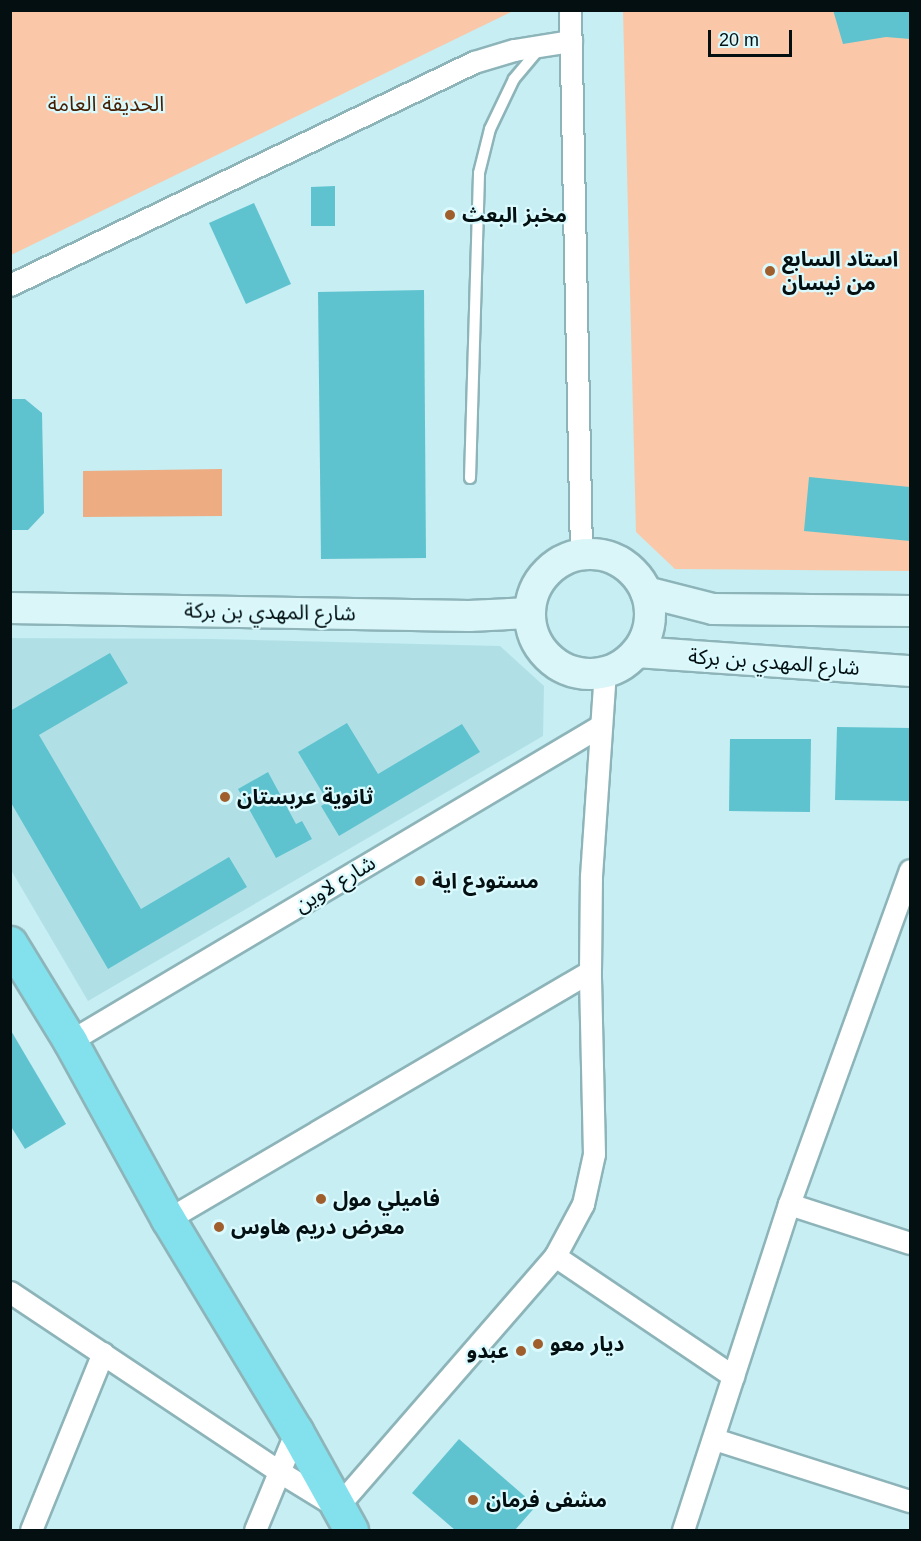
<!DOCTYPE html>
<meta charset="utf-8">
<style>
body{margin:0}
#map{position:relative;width:921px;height:1541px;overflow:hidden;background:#c6eef3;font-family:Helvetica,"Noto Sans Arabic",sans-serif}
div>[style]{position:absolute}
.built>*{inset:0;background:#b0e0e6}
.green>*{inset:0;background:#fac8a8}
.water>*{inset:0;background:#edac82}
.building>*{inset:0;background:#5fc3cf}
.roads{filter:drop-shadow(2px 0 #8db4b9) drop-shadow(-2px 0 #8db4b9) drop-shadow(0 2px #8db4b9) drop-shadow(0 -2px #8db4b9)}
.lane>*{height:10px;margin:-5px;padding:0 5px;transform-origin:5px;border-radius:5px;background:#fff}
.street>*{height:21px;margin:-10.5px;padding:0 10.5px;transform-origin:10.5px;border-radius:10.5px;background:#fff}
.secondary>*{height:30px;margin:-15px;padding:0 15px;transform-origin:15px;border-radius:15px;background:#daf6f9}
.secondary>.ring{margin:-15px;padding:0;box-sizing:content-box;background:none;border:30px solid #daf6f9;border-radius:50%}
.highway>*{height:33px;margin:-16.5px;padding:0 16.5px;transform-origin:16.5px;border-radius:16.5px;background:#82e1ec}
.dots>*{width:16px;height:16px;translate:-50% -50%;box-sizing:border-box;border:3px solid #dafafe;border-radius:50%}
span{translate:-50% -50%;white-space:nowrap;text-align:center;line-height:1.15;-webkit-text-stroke:4.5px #dafafe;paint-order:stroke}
.park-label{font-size:21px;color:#451d00}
.poi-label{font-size:21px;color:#030f11;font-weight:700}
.left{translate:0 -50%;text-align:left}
.right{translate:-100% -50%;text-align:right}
.street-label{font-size:21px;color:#030f11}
.frame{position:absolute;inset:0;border:12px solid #030f11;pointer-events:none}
.scale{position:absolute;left:708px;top:30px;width:84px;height:27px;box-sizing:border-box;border:3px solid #030f11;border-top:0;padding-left:8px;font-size:18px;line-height:21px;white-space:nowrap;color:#030f11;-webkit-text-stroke:4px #dafafe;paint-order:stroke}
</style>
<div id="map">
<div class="built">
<i style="clip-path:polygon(10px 638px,213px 639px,500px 646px,544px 686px,543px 736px,88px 1001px,11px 870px)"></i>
</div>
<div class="green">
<i style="clip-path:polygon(11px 10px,513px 10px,513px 11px,11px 255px)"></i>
<i style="clip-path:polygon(623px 11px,910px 11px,910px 571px,675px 569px,636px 532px)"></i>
</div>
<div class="water">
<i style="clip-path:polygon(222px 469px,222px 516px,83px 517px,83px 471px)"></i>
</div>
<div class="building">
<i style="clip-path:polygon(833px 10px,910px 10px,910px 39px,886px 37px,843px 44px)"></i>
<i style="clip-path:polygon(335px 186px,335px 226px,311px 226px,311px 187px)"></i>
<i style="clip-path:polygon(254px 203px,291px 284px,246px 304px,209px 223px)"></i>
<i style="clip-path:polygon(424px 290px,426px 558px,321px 559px,318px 292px)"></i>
<i style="clip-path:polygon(10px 399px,25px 399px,42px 413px,44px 513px,28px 530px,10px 530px)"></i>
<i style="clip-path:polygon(809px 477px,910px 487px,910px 541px,804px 531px)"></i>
<i style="clip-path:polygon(110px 653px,128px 683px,39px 735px,141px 909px,229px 857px,247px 887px,108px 969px,10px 801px,10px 711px)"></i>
<i style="clip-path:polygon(347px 723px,378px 774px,462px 724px,480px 752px,339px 836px,321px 806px,328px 802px,298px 752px)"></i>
<i style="clip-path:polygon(837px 727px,910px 728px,910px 801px,835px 800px)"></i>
<i style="clip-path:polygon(730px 739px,811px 739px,810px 812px,729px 811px)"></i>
<i style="clip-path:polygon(268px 772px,296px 824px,302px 821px,312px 839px,276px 858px,238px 789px)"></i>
<i style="clip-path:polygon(10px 1029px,66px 1124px,25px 1149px,10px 1125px)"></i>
<i style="clip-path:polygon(459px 1439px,536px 1506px,515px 1530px,455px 1530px,412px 1493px)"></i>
</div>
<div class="roads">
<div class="lane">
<i style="left:470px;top:478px;width:305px;rotate:-88.3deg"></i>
<i style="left:479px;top:173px;width:45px;rotate:-76deg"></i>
<i style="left:490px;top:129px;width:55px;rotate:-64.4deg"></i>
<i style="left:514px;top:79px;width:40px;rotate:-50deg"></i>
</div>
<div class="street">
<i style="left:570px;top:10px;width:545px;rotate:88.84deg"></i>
<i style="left:10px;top:285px;width:515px;rotate:-25.67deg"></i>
<i style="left:474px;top:62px;width:42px;rotate:-16.7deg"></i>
<i style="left:514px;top:50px;width:58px;rotate:-9deg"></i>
<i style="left:70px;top:1041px;width:617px;rotate:-30.72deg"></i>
<i style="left:789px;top:1204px;width:127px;rotate:17.9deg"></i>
<i style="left:168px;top:1219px;width:489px;rotate:-30.4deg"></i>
<i style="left:555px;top:1256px;width:215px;rotate:34deg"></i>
<i style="left:10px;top:1292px;width:324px;rotate:33.7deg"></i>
<i style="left:280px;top:1472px;width:67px;rotate:31.6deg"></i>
<i style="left:337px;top:1507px;width:332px;rotate:-49deg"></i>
<i style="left:555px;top:1256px;width:59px;rotate:-61.7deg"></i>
<i style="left:583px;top:1204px;width:51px;rotate:-77.6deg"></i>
<i style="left:594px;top:1154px;width:183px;rotate:-91.3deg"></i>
<i style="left:590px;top:971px;width:95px;rotate:-89.4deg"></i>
<i style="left:591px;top:876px;width:203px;rotate:-86.1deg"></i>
<i style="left:714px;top:1439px;width:206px;rotate:17.6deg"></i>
<i style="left:31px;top:1530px;width:191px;rotate:-67.9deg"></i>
<i style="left:255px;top:1530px;width:107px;rotate:-67.5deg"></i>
<i style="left:683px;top:1530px;width:343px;rotate:-72deg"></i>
<i style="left:789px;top:1204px;width:355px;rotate:-70.1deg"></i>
</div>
<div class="secondary">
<i class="ring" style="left:530px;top:554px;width:90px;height:90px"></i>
<i style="left:646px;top:592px;width:69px;rotate:14.2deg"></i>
<i style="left:713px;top:609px;width:197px;rotate:0.6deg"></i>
<i style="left:10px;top:608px;width:459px;rotate:1deg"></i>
<i style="left:469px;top:616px;width:61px;rotate:-2.8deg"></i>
<i style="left:637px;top:652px;width:274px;rotate:4deg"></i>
</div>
<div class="highway">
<i style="left:10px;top:943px;width:115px;rotate:58.5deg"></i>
<i style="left:70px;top:1041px;width:203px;rotate:61.2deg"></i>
<i style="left:168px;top:1219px;width:248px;rotate:58.9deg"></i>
<i style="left:296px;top:1431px;width:113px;rotate:60.9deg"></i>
</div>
</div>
<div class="dots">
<i style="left:450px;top:215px;background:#a15e2d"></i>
<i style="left:770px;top:271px;background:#a15e2d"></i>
<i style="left:225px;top:797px;background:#a15e2d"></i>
<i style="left:420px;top:881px;background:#a15e2d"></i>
<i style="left:321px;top:1199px;background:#a15e2d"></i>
<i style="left:219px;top:1227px;background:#a15e2d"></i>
<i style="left:538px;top:1344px;background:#a15e2d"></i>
<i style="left:521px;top:1351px;background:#a15e2d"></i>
<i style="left:473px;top:1500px;background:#a15e2d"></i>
</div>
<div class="park-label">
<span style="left:106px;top:104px">الحديقة العامة</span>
</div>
<div class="poi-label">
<span class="left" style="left:462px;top:215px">مخبز البعث</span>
<span class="left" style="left:782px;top:271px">استاد السابع<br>من نيسان</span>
<span class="left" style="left:237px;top:797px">ثانوية عربستان</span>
<span class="left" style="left:432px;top:881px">مستودع اية</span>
<span class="left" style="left:333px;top:1199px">فاميلي مول</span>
<span class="left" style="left:231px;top:1227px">معرض دريم هاوس</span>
<span class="left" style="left:550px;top:1344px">ديار معو</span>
<span class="right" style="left:509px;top:1351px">عبدو</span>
<span class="left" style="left:486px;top:1500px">مشفى فرمان</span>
</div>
<div class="street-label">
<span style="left:270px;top:612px;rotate:1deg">شارع المهدي بن بركة</span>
<span style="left:774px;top:662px;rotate:4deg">شارع المهدي بن بركة</span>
<span style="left:335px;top:884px;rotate:-31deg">شارع لاوين</span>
</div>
<div class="frame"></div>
<div class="scale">20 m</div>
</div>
